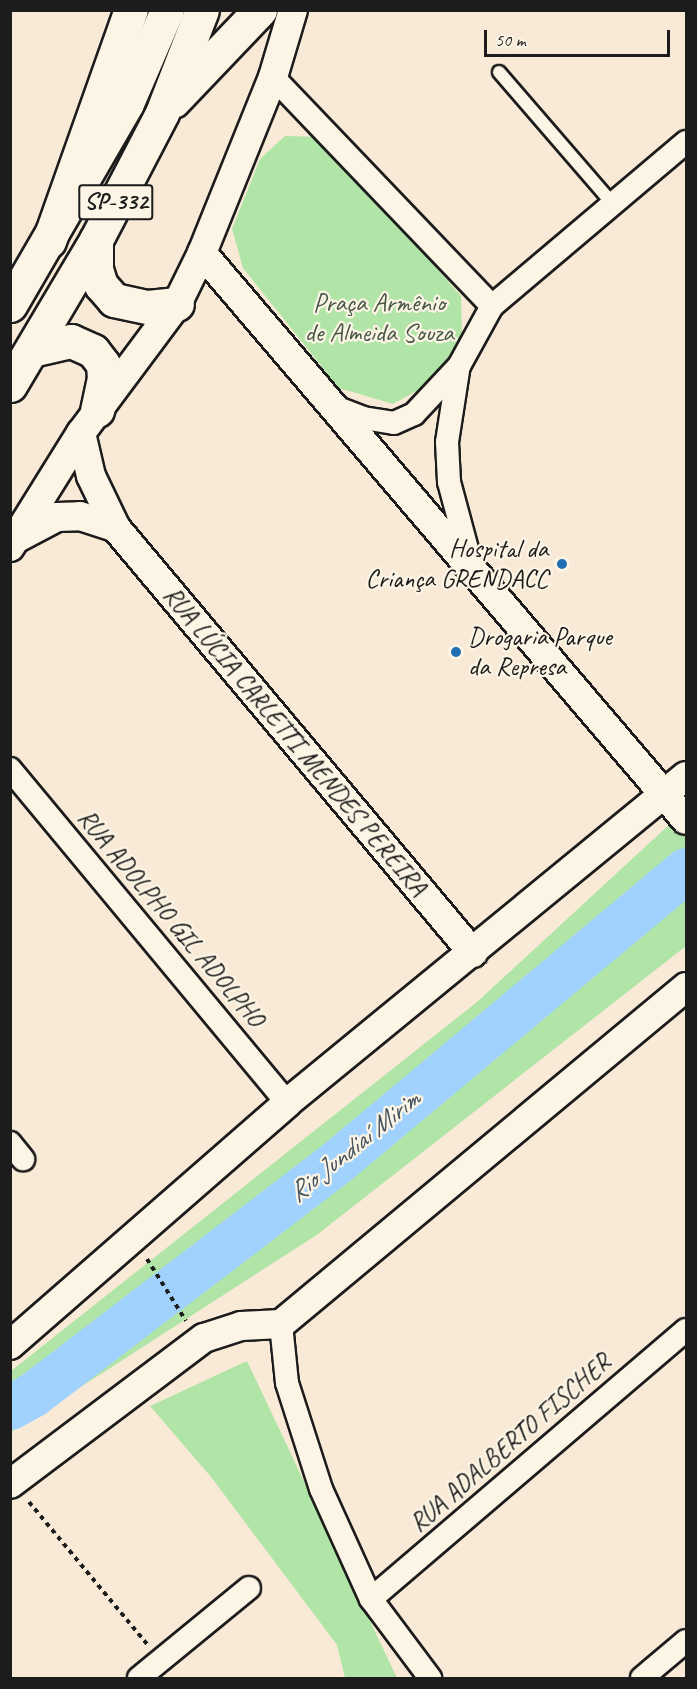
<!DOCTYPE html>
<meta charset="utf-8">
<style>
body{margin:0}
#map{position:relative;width:697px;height:1689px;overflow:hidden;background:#f8ead6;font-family:Caveat,sans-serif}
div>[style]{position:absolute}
.green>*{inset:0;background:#b0e5a7}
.river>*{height:45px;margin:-22.5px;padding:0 22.5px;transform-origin:22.5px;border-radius:22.5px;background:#a1d2fe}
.path>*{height:4px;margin-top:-2px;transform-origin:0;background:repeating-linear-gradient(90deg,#1c1c1c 0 4.5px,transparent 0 9px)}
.roads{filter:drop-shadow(2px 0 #1c1c1c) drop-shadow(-2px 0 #1c1c1c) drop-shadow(0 2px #1c1c1c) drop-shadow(0 -2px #1c1c1c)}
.service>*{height:12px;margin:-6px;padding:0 6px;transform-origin:6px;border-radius:6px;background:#fcf5e5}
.minor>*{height:22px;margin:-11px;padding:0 11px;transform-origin:11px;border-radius:11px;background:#fcf5e5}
.tertiary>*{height:28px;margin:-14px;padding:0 14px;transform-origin:14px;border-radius:14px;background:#fcf5e5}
.primary>*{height:33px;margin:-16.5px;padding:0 16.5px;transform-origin:16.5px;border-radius:16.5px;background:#fcf5e5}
.motorway>*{height:33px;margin:-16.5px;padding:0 16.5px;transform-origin:16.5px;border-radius:16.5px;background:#fcf5e5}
.dots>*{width:16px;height:16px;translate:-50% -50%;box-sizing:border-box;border:3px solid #fcf5e5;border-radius:50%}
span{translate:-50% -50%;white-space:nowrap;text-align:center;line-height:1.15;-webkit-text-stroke:4.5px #fcf5e5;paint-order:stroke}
.shield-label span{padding:2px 4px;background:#fcf5e5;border:2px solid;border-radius:4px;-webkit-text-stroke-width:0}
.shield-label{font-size:24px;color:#1c1c1c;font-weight:700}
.park-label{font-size:26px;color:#485846}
.poi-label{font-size:26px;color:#1c1c1c}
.right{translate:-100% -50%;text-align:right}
.left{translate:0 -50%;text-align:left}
.street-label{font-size:26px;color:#1c1c1c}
.water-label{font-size:27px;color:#445360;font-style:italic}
.frame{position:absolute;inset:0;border:12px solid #1c1c1c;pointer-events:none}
.scale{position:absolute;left:484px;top:30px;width:186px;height:27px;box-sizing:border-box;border:3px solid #1c1c1c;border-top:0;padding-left:8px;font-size:18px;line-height:21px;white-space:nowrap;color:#1c1c1c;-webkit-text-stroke:4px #fcf5e5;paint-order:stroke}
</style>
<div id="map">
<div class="green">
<i style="clip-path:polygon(285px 136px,321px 137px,461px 296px,462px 335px,434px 381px,393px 404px,339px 388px,243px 268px,232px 229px,260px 159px)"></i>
<i style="clip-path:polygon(686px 786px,686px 946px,318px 1234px,11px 1432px,11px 1371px,477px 1002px,684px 811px,672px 798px)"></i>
<i style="clip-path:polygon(247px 1361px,397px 1678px,345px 1678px,337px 1645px,211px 1477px,150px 1406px)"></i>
</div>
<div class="river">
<i style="left:10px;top:1407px;width:25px;rotate:-29deg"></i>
<i style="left:32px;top:1395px;width:387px;rotate:-37.4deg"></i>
<i style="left:339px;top:1160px;width:452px;rotate:-39.9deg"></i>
</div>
<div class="path">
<i style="left:147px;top:1259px;width:73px;rotate:57.8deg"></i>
<i style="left:29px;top:1502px;width:185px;rotate:50.3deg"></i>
</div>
<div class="roads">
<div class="service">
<i style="left:499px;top:72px;width:173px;rotate:49.2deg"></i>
</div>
<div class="minor">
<i style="left:273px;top:77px;width:317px;rotate:46.3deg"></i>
<i style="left:458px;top:371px;width:72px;rotate:98.8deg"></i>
<i style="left:447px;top:442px;width:40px;rotate:87.1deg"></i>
<i style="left:449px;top:482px;width:89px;rotate:75deg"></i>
<i style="left:335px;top:407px;width:30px;rotate:21deg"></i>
<i style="left:363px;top:418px;width:31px;rotate:9deg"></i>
<i style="left:394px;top:423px;width:22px;rotate:-24deg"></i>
<i style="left:414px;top:414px;width:66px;rotate:-46.8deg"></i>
<i style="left:459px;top:366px;width:68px;rotate:-61.2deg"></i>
<i style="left:492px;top:306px;width:254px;rotate:-40.2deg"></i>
<i style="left:10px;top:769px;width:434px;rotate:50.3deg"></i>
<i style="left:10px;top:1143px;width:21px;rotate:51deg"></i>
<i style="left:281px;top:1324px;width:59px;rotate:84.2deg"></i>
<i style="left:287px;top:1383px;width:111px;rotate:72.2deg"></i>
<i style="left:321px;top:1489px;width:121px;rotate:65.6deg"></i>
<i style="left:371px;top:1599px;width:99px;rotate:53.2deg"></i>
<i style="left:371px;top:1599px;width:414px;rotate:-40.5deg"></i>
<i style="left:139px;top:1678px;width:142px;rotate:-39.3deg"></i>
<i style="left:642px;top:1678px;width:57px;rotate:-40.1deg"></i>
</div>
<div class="tertiary">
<i style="left:202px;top:253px;width:745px;rotate:49.52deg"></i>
<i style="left:81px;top:433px;width:44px;rotate:76.9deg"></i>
<i style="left:91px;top:476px;width:58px;rotate:64.3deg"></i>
<i style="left:116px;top:528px;width:555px;rotate:49.97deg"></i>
<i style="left:17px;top:538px;width:45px;rotate:-27.7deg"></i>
<i style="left:57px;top:517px;width:23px;rotate:-2deg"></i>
<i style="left:80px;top:516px;width:38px;rotate:18deg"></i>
<i style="left:10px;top:547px;width:134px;rotate:-58.1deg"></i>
<i style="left:81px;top:433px;width:161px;rotate:-53.3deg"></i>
<i style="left:177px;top:304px;width:57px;rotate:-63.9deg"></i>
<i style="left:202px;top:253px;width:190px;rotate:-68deg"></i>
<i style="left:273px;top:77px;width:70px;rotate:-73.4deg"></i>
<i style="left:10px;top:1345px;width:368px;rotate:-41.1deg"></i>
<i style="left:287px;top:1103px;width:516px;rotate:-39.34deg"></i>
<i style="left:10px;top:1484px;width:243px;rotate:-37deg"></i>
<i style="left:204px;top:1338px;width:39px;rotate:-18deg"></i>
<i style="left:241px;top:1326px;width:40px;rotate:-2.9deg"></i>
<i style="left:281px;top:1324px;width:527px;rotate:-39.76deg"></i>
</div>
<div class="primary">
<i style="left:173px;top:101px;width:126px;rotate:-46.3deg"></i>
<i style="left:96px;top:240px;width:29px;rotate:90deg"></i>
<i style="left:96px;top:269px;width:17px;rotate:73deg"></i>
<i style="left:101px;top:285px;width:20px;rotate:49deg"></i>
<i style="left:114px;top:300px;width:35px;rotate:12deg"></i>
<i style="left:148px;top:307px;width:29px;rotate:-6deg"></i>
<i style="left:10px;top:305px;width:233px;rotate:-59.9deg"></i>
<i style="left:127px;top:103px;width:101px;rotate:-66.7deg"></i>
<i style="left:32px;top:350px;width:40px;rotate:-13deg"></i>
<i style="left:71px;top:341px;width:24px;rotate:24deg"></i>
<i style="left:93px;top:351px;width:16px;rotate:52deg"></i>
<i style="left:103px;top:364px;width:14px;rotate:86deg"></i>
<i style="left:104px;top:378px;width:33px;rotate:102deg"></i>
<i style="left:10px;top:385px;width:169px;rotate:-59.3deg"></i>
<i style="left:96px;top:240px;width:143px;rotate:-62.5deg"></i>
<i style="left:162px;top:113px;width:110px;rotate:-68.8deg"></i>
</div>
<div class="motorway">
<i style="left:49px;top:241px;width:245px;rotate:-70.5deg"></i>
</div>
</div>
<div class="dots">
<i style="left:562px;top:564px;background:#1f6fb2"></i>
<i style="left:456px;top:652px;background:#1f6fb2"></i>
</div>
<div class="shield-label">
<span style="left:116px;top:202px">SP-332</span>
</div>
<div class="park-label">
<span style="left:379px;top:318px">Praça Armênio<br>de Almeida Souza</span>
</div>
<div class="poi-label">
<span class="right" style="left:548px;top:564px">Hospital da<br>Criança GRENDACC</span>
<span class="left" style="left:468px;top:652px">Drogaria Parque<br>da Represa</span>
</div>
<div class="street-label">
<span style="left:295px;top:741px;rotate:50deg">RUA LÚCIA CARLETTI MENDES PEREIRA</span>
<span style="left:171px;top:918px;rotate:50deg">RUA ADOLPHO GIL ADOLPHO</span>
<span style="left:510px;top:1443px;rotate:-41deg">RUA ADALBERTO FISCHER</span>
</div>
<div class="water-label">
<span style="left:354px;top:1146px;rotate:-39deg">Rio Jundiaí Mirim</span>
</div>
<div class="frame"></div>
<div class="scale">50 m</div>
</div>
